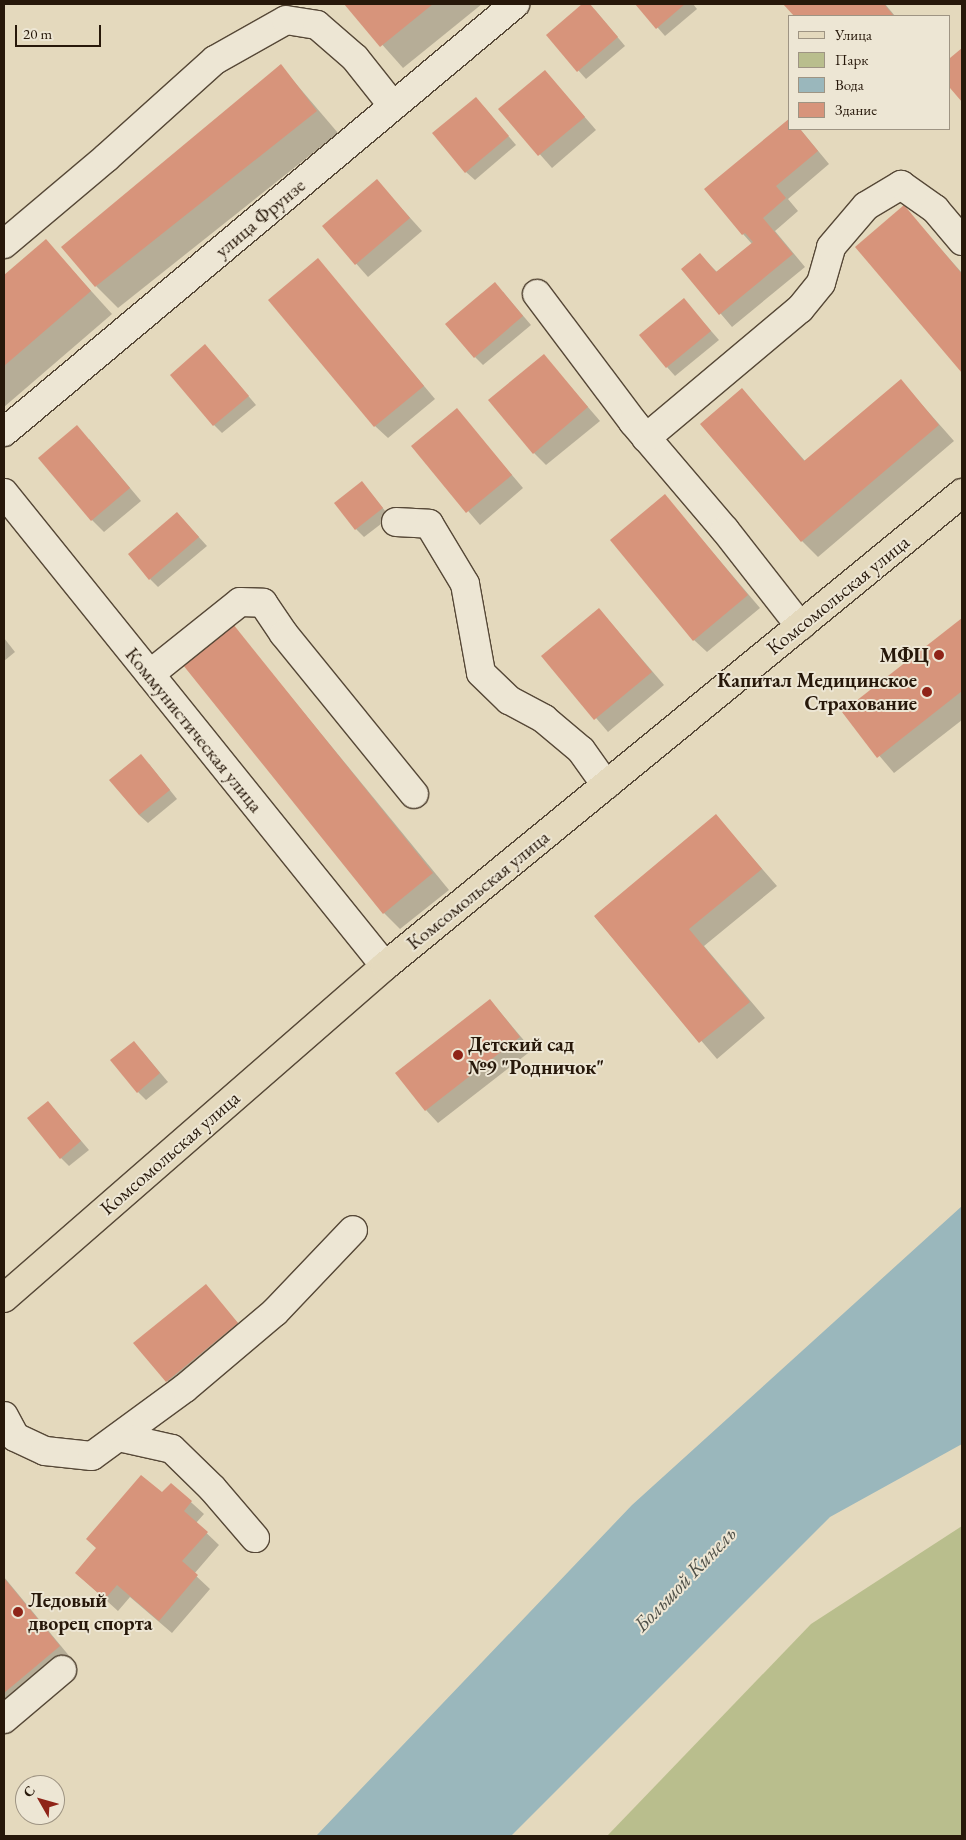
<!DOCTYPE html>
<meta charset="utf-8">
<style>
body{margin:0}
#map{position:relative;width:966px;height:1840px;overflow:hidden;background:#e4d9bd;font-family:"EB Garamond",serif}
div>[style]{position:absolute}
.green>*{inset:0;background:#b9be8d}
.water>*{inset:0;background:#9ab7bc}
.shadow>*{inset:0;background:#0003}
.building>*{inset:0;background:#d7947b}
.roads{filter:drop-shadow(1px 0 #564837) drop-shadow(-1px 0 #564837) drop-shadow(0 1px #564837) drop-shadow(0 -1px #564837)}
.minor>*{height:28px;margin:-14px;padding:0 14px;transform-origin:14px;border-radius:14px;background:#ede6d4}
.major>*{height:28px;margin:-14px;padding:0 14px;transform-origin:14px;border-radius:14px;background:#e4d9bd}
.dots>*{width:14px;height:14px;translate:-50% -50%;box-sizing:border-box;border:2px solid #ede6d4;border-radius:50%}
span{translate:-50% -50%;white-space:nowrap;text-align:center;line-height:1.15;-webkit-text-stroke:4px #ede6d4;paint-order:stroke}
.street-label{font-size:20px;color:#27180a}
.poi-label{font-size:20px;color:#27180a;font-weight:700}
.right{translate:-100% -50%;text-align:right}
.left{translate:0 -50%;text-align:left}
.water-label{font-size:21px;color:#4f5048;font-style:italic}
.frame{position:absolute;inset:0;border:5px solid #27180a;pointer-events:none}
.legend{position:absolute;left:788px;top:15px;width:162px;height:115px;box-sizing:border-box;background:#ede6d4;border:1px solid #9e9483;margin:0;padding:6px 9px;list-style:none;font-size:15px;color:#27180a}
.legend li{display:flex;align-items:center;gap:10px;height:25px}
.legend b{width:25px;border:1px solid #9e9483}
.north{position:absolute;left:15px;top:1775px;width:50px;height:50px;box-sizing:border-box;background:#ede6d4;border:1px solid #9e9483;border-radius:50%;rotate:308deg;font-size:14px;font-weight:700;line-height:20px;text-align:center;color:#27180a}
.north::after{content:'';display:block;margin:auto;width:18px;height:22px;background:#8f2418;clip-path:polygon(50% 0,100% 100%,50% 72%,0 100%)}
.scale{position:absolute;left:15px;top:25px;width:86px;height:22px;box-sizing:border-box;border:2px solid #27180a;border-top:0;padding-left:6px;font-size:15px;line-height:18px;white-space:nowrap;color:#27180a;-webkit-text-stroke:4px #ede6d4;paint-order:stroke}
</style>
<div id="map">
<div class="green">
<i style="clip-path:polygon(962px 1526px,962px 1836px,607px 1836px,811px 1624px)"></i>
</div>
<div class="water">
<i style="clip-path:polygon(962px 1206px,962px 1444px,830px 1517px,511px 1836px,316px 1836px,632px 1505px)"></i>
</div>
<div class="shadow">
<i style="clip-path:polygon(346px 4px,482px 4px,403px 68px)"></i>
<i style="clip-path:polygon(584px 4px,595px 10px,625px 46px,586px 79px,547px 35px)"></i>
<i style="clip-path:polygon(637px 4px,693px 4px,697px 9px,665px 36px)"></i>
<i style="clip-path:polygon(785px 4px,885px 4px,895px 16px,796px 16px)"></i>
<i style="clip-path:polygon(962px 50px,962px 100px,950px 86px,950px 60px)"></i>
<i style="clip-path:polygon(280px 65px,338px 133px,118px 308px,96px 286px)"></i>
<i style="clip-path:polygon(545px 71px,596px 130px,552px 168px,500px 109px)"></i>
<i style="clip-path:polygon(484px 107px,516px 145px,475px 180px,466px 172px)"></i>
<i style="clip-path:polygon(790px 129px,800px 129px,829px 164px,788px 199px,798px 211px,775px 231px,805px 267px,732px 327px,683px 269px,700px 255px,718px 273px,752px 244px,743px 234px)"></i>
<i style="clip-path:polygon(377px 181px,422px 231px,368px 277px,323px 226px)"></i>
<i style="clip-path:polygon(904px 207px,962px 273px,962px 371px,857px 247px)"></i>
<i style="clip-path:polygon(46px 241px,112px 314px,4px 407px,4px 277px)"></i>
<i style="clip-path:polygon(318px 260px,435px 399px,388px 438px,375px 426px)"></i>
<i style="clip-path:polygon(503px 292px,531px 325px,483px 365px,475px 357px)"></i>
<i style="clip-path:polygon(684px 300px,719px 340px,675px 376px,667px 367px)"></i>
<i style="clip-path:polygon(213px 354px,256px 405px,222px 433px,214px 425px)"></i>
<i style="clip-path:polygon(544px 356px,600px 421px,546px 465px,534px 453px)"></i>
<i style="clip-path:polygon(901px 381px,954px 441px,818px 557px,802px 541px,742px 390px,806px 462px)"></i>
<i style="clip-path:polygon(457px 410px,523px 488px,480px 525px,413px 446px)"></i>
<i style="clip-path:polygon(89px 439px,141px 501px,104px 532px,92px 520px)"></i>
<i style="clip-path:polygon(362px 482px,390px 517px,364px 537px,356px 529px)"></i>
<i style="clip-path:polygon(665px 496px,760px 608px,707px 652px,694px 640px)"></i>
<i style="clip-path:polygon(177px 513px,207px 546px,158px 587px,150px 579px)"></i>
<i style="clip-path:polygon(599px 609px,664px 685px,608px 732px,543px 656px)"></i>
<i style="clip-path:polygon(962px 620px,962px 720px,894px 773px,843px 713px)"></i>
<i style="clip-path:polygon(233px 626px,449px 890px,400px 929px,384px 913px)"></i>
<i style="clip-path:polygon(4px 638px,15px 652px,4px 661px)"></i>
<i style="clip-path:polygon(149px 764px,177px 799px,148px 823px,139px 815px)"></i>
<i style="clip-path:polygon(716px 816px,777px 886px,704px 946px,765px 1018px,717px 1059px,595px 917px)"></i>
<i style="clip-path:polygon(490px 1000px,532px 1050px,438px 1123px,426px 1110px)"></i>
<i style="clip-path:polygon(142px 1051px,168px 1082px,146px 1100px,138px 1092px)"></i>
<i style="clip-path:polygon(48px 1102px,89px 1150px,69px 1166px,61px 1158px)"></i>
<i style="clip-path:polygon(206px 1286px,249px 1336px,179px 1394px,135px 1344px)"></i>
<i style="clip-path:polygon(171px 1484px,204px 1514px,196px 1523px,219px 1545px,194px 1574px,210px 1589px,172px 1633px,130px 1597px,118px 1611px,76px 1573px)"></i>
<i style="clip-path:polygon(4px 1577px,75px 1663px,4px 1722px)"></i>
</div>
<div class="building">
<i style="clip-path:polygon(344px 4px,433px 4px,380px 47px)"></i>
<i style="clip-path:polygon(582px 4px,590px 4px,618px 37px,577px 72px,546px 35px)"></i>
<i style="clip-path:polygon(635px 4px,685px 4px,656px 29px)"></i>
<i style="clip-path:polygon(783px 4px,884px 4px,894px 16px,794px 16px)"></i>
<i style="clip-path:polygon(962px 48px,962px 102px,950px 88px,950px 58px)"></i>
<i style="clip-path:polygon(281px 64px,317px 111px,95px 287px,61px 247px)"></i>
<i style="clip-path:polygon(545px 70px,585px 117px,538px 156px,498px 109px)"></i>
<i style="clip-path:polygon(476px 97px,509px 136px,465px 173px,432px 133px)"></i>
<i style="clip-path:polygon(790px 118px,790px 129px,800px 129px,818px 151px,776px 186px,786px 198px,763px 218px,793px 254px,719px 315px,681px 269px,700px 253px,716px 272px,753px 242px,745px 233px,742px 235px,704px 189px)"></i>
<i style="clip-path:polygon(377px 179px,410px 218px,355px 265px,322px 226px)"></i>
<i style="clip-path:polygon(904px 205px,962px 274px,962px 373px,855px 247px)"></i>
<i style="clip-path:polygon(46px 239px,91px 291px,4px 366px,4px 275px)"></i>
<i style="clip-path:polygon(318px 258px,424px 386px,374px 427px,268px 300px)"></i>
<i style="clip-path:polygon(495px 282px,523px 316px,474px 358px,445px 324px)"></i>
<i style="clip-path:polygon(684px 298px,711px 331px,666px 368px,639px 335px)"></i>
<i style="clip-path:polygon(205px 344px,249px 396px,213px 426px,170px 375px)"></i>
<i style="clip-path:polygon(544px 354px,588px 407px,533px 454px,488px 400px)"></i>
<i style="clip-path:polygon(901px 379px,939px 425px,801px 542px,700px 424px,742px 388px,804px 461px)"></i>
<i style="clip-path:polygon(457px 408px,512px 475px,466px 513px,411px 446px)"></i>
<i style="clip-path:polygon(77px 425px,130px 488px,91px 521px,38px 458px)"></i>
<i style="clip-path:polygon(362px 481px,383px 508px,355px 530px,334px 503px)"></i>
<i style="clip-path:polygon(665px 494px,748px 595px,693px 641px,610px 540px)"></i>
<i style="clip-path:polygon(177px 512px,199px 537px,149px 580px,128px 554px)"></i>
<i style="clip-path:polygon(599px 608px,652px 672px,594px 720px,541px 656px)"></i>
<i style="clip-path:polygon(962px 618px,962px 691px,877px 758px,842px 712px)"></i>
<i style="clip-path:polygon(233px 624px,433px 873px,383px 914px,183px 665px)"></i>
<i style="clip-path:polygon(141px 754px,170px 790px,139px 815px,109px 780px)"></i>
<i style="clip-path:polygon(716px 814px,762px 869px,689px 929px,750px 1002px,699px 1043px,594px 916px)"></i>
<i style="clip-path:polygon(490px 999px,520px 1037px,425px 1111px,395px 1073px)"></i>
<i style="clip-path:polygon(134px 1041px,160px 1073px,137px 1093px,110px 1060px)"></i>
<i style="clip-path:polygon(48px 1101px,81px 1141px,60px 1159px,27px 1118px)"></i>
<i style="clip-path:polygon(206px 1284px,238px 1323px,166px 1382px,133px 1343px)"></i>
<i style="clip-path:polygon(141px 1475px,162px 1492px,171px 1483px,192px 1501px,184px 1511px,208px 1532px,182px 1561px,198px 1575px,159px 1621px,117px 1585px,105px 1599px,75px 1573px,96px 1548px,86px 1539px)"></i>
<i style="clip-path:polygon(4px 1578px,60px 1646px,4px 1693px)"></i>
</div>
<div class="roads">
<div class="minor">
<i style="left:4px;top:244px;width:133px;rotate:-40.1deg"></i>
<i style="left:106px;top:158px;width:147px;rotate:-42deg"></i>
<i style="left:215px;top:60px;width:81px;rotate:-29.4deg"></i>
<i style="left:286px;top:20px;width:31px;rotate:9deg"></i>
<i style="left:317px;top:25px;width:50px;rotate:41deg"></i>
<i style="left:355px;top:58px;width:61px;rotate:51.6deg"></i>
<i style="left:537px;top:294px;width:160px;rotate:53.1deg"></i>
<i style="left:633px;top:422px;width:142px;rotate:49.6deg"></i>
<i style="left:725px;top:530px;width:122px;rotate:52deg"></i>
<i style="left:4px;top:432px;width:667px;rotate:-39.95deg"></i>
<i style="left:646px;top:438px;width:201px;rotate:-40deg"></i>
<i style="left:800px;top:309px;width:33px;rotate:-51deg"></i>
<i style="left:821px;top:283px;width:37px;rotate:-74deg"></i>
<i style="left:831px;top:247px;width:54px;rotate:-49.5deg"></i>
<i style="left:866px;top:206px;width:41px;rotate:-31deg"></i>
<i style="left:901px;top:185px;width:42px;rotate:35.2deg"></i>
<i style="left:935px;top:209px;width:42px;rotate:49.8deg"></i>
<i style="left:4px;top:493px;width:607px;rotate:51.15deg"></i>
<i style="left:396px;top:522px;width:33px;rotate:3deg"></i>
<i style="left:429px;top:524px;width:70px;rotate:59deg"></i>
<i style="left:465px;top:584px;width:90px;rotate:79.8deg"></i>
<i style="left:481px;top:673px;width:39px;rotate:44deg"></i>
<i style="left:509px;top:700px;width:40px;rotate:28deg"></i>
<i style="left:544px;top:719px;width:48px;rotate:40deg"></i>
<i style="left:581px;top:750px;width:43px;rotate:54.5deg"></i>
<i style="left:150px;top:674px;width:115px;rotate:-38.7deg"></i>
<i style="left:240px;top:602px;width:23px;rotate:2deg"></i>
<i style="left:263px;top:603px;width:37px;rotate:56deg"></i>
<i style="left:284px;top:634px;width:206px;rotate:50.9deg"></i>
<i style="left:4px;top:1416px;width:24px;rotate:62deg"></i>
<i style="left:15px;top:1437px;width:33px;rotate:25deg"></i>
<i style="left:45px;top:1451px;width:47px;rotate:6.1deg"></i>
<i style="left:92px;top:1456px;width:115px;rotate:-36.2deg"></i>
<i style="left:185px;top:1388px;width:118px;rotate:-40.2deg"></i>
<i style="left:275px;top:1312px;width:113px;rotate:-46.4deg"></i>
<i style="left:119px;top:1437px;width:54px;rotate:12.8deg"></i>
<i style="left:172px;top:1449px;width:56px;rotate:44.3deg"></i>
<i style="left:212px;top:1488px;width:66px;rotate:49.3deg"></i>
<i style="left:4px;top:1719px;width:76px;rotate:-40.2deg"></i>
</div>
<div class="major">
<i style="left:4px;top:1298px;width:505px;rotate:-41.07deg"></i>
<i style="left:385px;top:966px;width:746px;rotate:-39.34deg"></i>
</div>
</div>
<div class="dots">
<i style="left:939px;top:655px;background:#8f2418"></i>
<i style="left:927px;top:692px;background:#8f2418"></i>
<i style="left:458px;top:1055px;background:#8f2418"></i>
<i style="left:18px;top:1612px;background:#8f2418"></i>
</div>
<div class="street-label">
<span style="left:260px;top:218px;rotate:-40deg">улица Фрунзе</span>
<span style="left:838px;top:595px;rotate:-39deg">Комсомольская улица</span>
<span style="left:194px;top:730px;rotate:51deg">Коммунистическая улица</span>
<span style="left:478px;top:890px;rotate:-39deg">Комсомольская улица</span>
<span style="left:170px;top:1153px;rotate:-41deg">Комсомольская улица</span>
</div>
<div class="poi-label">
<span class="right" style="left:929px;top:655px">МФЦ</span>
<span class="right" style="left:917px;top:692px">Капитал Медицинское<br>Страхование</span>
<span class="left" style="left:468px;top:1056px">Детский сад<br>№9 "Родничок"</span>
<span class="left" style="left:28px;top:1612px">Ледовый<br>дворец спорта</span>
</div>
<div class="water-label">
<span style="left:685px;top:1579px;rotate:-46deg">Большой Кинель</span>
</div>
<div class="frame"></div>
<ul class="legend">
<li><b style="height:6px;background:#e4d9bd"></b>Улица</li>
<li><b style="height:14px;background:#b9be8d"></b>Парк</li>
<li><b style="height:14px;background:#9ab7bc"></b>Вода</li>
<li><b style="height:14px;background:#d7947b"></b>Здание</li>
</ul>
<div class="north">С</div>
<div class="scale">20 m</div>
</div>
